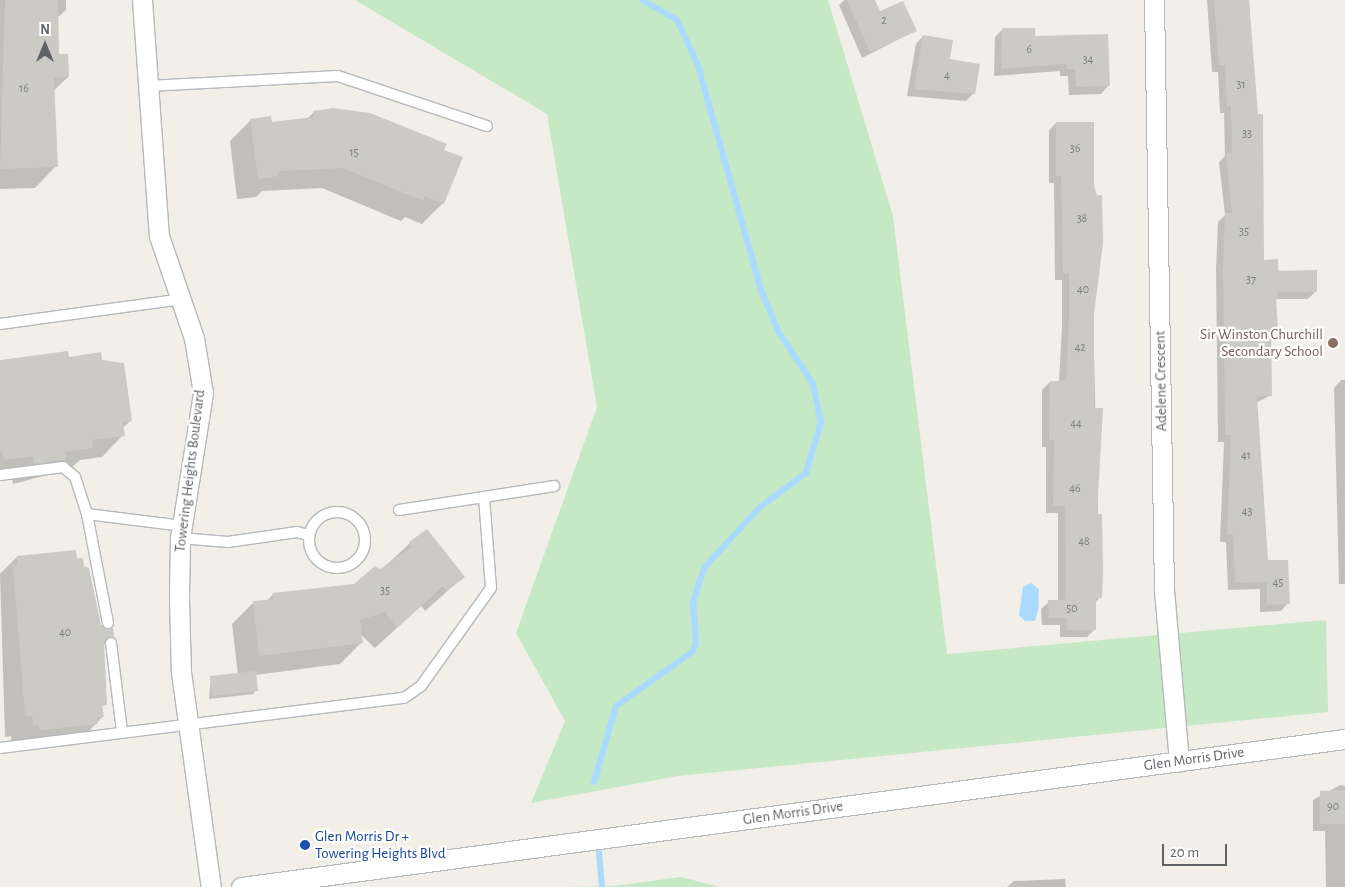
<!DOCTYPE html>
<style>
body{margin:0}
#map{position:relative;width:1345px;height:887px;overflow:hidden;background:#f1efe8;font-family:"Alegreya Sans",sans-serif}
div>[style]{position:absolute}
.green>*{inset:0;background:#c5e8c5}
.water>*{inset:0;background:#aadaff}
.shadow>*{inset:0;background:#0003}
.stream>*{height:6px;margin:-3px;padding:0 3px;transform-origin:3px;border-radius:3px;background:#aadaff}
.building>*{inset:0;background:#cccac5}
.roads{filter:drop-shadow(1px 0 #b5b8bc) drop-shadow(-1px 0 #b5b8bc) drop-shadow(0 1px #b5b8bc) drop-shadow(0 -1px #b5b8bc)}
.service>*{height:10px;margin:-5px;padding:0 5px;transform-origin:5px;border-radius:5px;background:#fff}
.service>.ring{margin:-5px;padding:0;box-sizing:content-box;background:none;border:10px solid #fff;border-radius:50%}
.minor>*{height:19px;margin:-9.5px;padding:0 9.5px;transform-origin:9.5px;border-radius:9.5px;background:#fff}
.dots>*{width:14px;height:14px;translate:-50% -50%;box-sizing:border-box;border:2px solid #fff;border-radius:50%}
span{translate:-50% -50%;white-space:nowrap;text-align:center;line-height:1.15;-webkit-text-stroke:4.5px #fff;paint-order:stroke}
.number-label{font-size:12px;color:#7a7d7f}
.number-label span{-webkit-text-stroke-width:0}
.education-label{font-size:15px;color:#785e54}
.right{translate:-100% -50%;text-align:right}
.street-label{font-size:15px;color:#5f6368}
.transit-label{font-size:15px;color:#164399}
.left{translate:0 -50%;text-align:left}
.north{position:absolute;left:20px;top:20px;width:50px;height:50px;-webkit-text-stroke:4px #fff;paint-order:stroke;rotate:0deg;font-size:14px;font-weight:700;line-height:20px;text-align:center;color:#5f6368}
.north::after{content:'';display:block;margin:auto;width:18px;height:22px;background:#5f6368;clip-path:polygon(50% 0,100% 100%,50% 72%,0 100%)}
.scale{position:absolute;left:1162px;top:844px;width:65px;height:22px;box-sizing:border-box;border:2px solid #5f6368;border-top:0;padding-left:6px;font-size:15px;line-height:18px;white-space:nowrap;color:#5f6368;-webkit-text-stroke:4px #fff;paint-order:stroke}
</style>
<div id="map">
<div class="green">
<i style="clip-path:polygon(355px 0,828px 0,893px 216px,947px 654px,1326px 620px,1328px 712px,678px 776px,531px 803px,565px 721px,516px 633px,597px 407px,547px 114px)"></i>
<i style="clip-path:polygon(681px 877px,720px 887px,568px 887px,613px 886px)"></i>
</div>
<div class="water">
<i style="clip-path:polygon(1031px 583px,1039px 589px,1038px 611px,1035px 621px,1025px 621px,1019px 615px,1023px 587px)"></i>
</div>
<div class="shadow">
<i style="clip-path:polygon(0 0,66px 0,66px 10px,57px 18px,58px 55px,68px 77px,53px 91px,56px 166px,35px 188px,0 189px)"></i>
<i style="clip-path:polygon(844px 0,874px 0,879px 13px,915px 31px,862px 58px,839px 5px)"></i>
<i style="clip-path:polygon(1207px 0,1249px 0,1262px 261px,1316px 291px,1308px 299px,1275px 299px,1276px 328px,1270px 334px,1271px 395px,1256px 403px,1267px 562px,1288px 603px,1281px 611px,1260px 612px,1260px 589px,1228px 590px,1226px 542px,1220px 542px,1224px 442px,1218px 442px,1216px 270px,1218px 222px,1225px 215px,1219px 162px,1225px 156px,1224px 113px,1220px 113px,1218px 72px,1212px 72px)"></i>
<i style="clip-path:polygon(1003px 29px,1034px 37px,1108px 86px,1101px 94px,1069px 95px,1068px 76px,1060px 76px,1060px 71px,994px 76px,995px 37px)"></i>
<i style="clip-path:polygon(923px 36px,974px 93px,966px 101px,907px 96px,916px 44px)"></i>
<i style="clip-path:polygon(314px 112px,443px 151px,443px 203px,422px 224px,405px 217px,401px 221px,322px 188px,262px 191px,256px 197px,237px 199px,230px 141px,251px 120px,271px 123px,307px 119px)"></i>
<i style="clip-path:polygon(1056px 123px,1093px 314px,1100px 597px,1095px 603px,1095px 629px,1087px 637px,1060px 637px,1060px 625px,1042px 625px,1041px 609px,1049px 602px,1058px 601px,1058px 513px,1046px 513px,1046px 447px,1042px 447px,1042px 390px,1050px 382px,1059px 382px,1062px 327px,1062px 280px,1055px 280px,1054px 183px,1049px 183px,1049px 130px)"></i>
<i style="clip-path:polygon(68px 358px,101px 362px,130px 421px,122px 429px,123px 435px,102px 457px,80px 460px,70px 469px,13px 484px,12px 477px,0 478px,0 361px)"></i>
<i style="clip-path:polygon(1341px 380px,1345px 380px,1345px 584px,1339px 584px,1334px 388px)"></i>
<i style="clip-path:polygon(410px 543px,463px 577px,425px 611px,421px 606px,375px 648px,360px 634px,361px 643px,340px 664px,255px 675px,254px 694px,209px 699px,211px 678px,238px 675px,232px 624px,253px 603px,267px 601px,273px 594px,355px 585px,380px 571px)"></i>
<i style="clip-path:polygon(17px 557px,112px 636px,103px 646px,102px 717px,76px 745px,19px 751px,19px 746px,12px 747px,11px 736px,5px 737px,0 574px)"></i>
<i style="clip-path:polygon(1340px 785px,1345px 786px,1345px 887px,1326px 887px,1325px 831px,1313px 831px,1313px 800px)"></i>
<i style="clip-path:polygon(1065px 879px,1066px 887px,1007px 887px,1014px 881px)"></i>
</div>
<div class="stream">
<i style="left:594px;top:782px;width:79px;rotate:-73.9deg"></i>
<i style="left:616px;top:706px;width:93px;rotate:-35.4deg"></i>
<i style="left:692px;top:652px;width:9px;rotate:-63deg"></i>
<i style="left:696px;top:644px;width:42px;rotate:-94.1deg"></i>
<i style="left:693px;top:602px;width:36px;rotate:-72deg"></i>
<i style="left:704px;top:568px;width:81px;rotate:-47.5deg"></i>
<i style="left:759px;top:508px;width:59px;rotate:-36.7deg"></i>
<i style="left:806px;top:473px;width:53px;rotate:-73.6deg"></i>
<i style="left:821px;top:422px;width:39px;rotate:-102deg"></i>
<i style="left:813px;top:384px;width:64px;rotate:-123.4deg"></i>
<i style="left:778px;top:331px;width:44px;rotate:-112.5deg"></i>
<i style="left:761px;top:290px;width:236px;rotate:-105.7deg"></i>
<i style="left:697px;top:63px;width:47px;rotate:-114.9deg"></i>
<i style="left:677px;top:20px;width:40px;rotate:-150.3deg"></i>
<i style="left:599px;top:853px;width:34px;rotate:85deg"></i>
</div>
<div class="building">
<i style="clip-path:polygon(5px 0,58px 0,59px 54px,68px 54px,69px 77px,54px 78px,58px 167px,0 169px)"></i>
<i style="clip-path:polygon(847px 0,875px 0,880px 11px,903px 1px,917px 31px,870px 52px)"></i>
<i style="clip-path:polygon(1214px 0,1249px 0,1258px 114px,1263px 114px,1264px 260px,1278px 259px,1278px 271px,1317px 270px,1317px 292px,1279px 292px,1276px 298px,1278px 328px,1271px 329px,1272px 396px,1257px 396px,1268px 560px,1288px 560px,1290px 604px,1267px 605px,1267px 582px,1235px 583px,1233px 535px,1227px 535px,1231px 435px,1225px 435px,1223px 262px,1225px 213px,1232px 213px,1226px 153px,1232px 153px,1231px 106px,1227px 106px,1225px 65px,1219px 65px)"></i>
<i style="clip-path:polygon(1002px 28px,1035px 28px,1035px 36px,1108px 34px,1110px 86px,1076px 87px,1075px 69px,1067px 69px,1067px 64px,1001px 69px)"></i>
<i style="clip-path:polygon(923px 35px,953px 40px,950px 59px,980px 64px,975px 94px,914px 89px)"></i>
<i style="clip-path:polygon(333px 108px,370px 113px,447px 144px,444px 150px,463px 157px,444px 204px,425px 196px,423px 201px,343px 168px,278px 171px,278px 176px,258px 179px,250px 119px,271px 116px,272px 122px,314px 117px,313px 111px)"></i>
<i style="clip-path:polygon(1056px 122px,1094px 122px,1094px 186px,1097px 195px,1102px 195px,1103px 243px,1094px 314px,1094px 408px,1103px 408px,1097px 514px,1102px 514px,1103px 571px,1102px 598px,1096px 598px,1096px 630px,1067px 630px,1067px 618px,1049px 618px,1048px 600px,1065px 600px,1066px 580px,1065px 506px,1053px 506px,1054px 440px,1049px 440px,1050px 381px,1066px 381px,1069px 319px,1069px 273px,1063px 273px,1061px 176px,1056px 176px)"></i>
<i style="clip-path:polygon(68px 351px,69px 357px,101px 352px,102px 360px,124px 363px,132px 421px,123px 423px,125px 436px,92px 440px,93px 448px,65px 452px,66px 459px,34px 464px,33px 456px,5px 460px,0 450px,0 360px)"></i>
<i style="clip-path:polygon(427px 529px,465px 577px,447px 591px,443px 586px,397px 628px,385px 612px,360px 620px,363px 643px,259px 656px,253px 601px,273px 599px,273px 593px,354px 584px,375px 566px,380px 569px,412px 547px,409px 542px)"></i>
<i style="clip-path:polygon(76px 550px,77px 558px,83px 558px,84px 566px,89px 568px,101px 625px,113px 628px,114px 637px,104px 643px,107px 705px,102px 706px,104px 717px,97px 718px,98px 724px,40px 730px,39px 725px,33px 726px,32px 716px,25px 716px,13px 565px,17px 565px,17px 556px)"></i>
<i style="clip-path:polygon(256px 671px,258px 691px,212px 696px,210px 676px)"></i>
<i style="clip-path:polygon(1345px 790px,1345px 824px,1320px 824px,1320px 791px)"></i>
</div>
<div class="roads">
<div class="service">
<i style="left:148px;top:86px;width:190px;rotate:-3deg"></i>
<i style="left:338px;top:76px;width:157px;rotate:18.6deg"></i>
<i style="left:0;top:324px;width:184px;rotate:-7.8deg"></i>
<i style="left:0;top:475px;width:64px;rotate:-7.2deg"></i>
<i style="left:63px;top:467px;width:16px;rotate:40deg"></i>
<i style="left:75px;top:477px;width:39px;rotate:72deg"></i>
<i style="left:87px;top:514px;width:97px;rotate:7.1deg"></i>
<i style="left:399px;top:510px;width:86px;rotate:-8.7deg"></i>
<i class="ring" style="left:309px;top:512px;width:46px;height:46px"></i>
<i style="left:87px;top:514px;width:111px;rotate:79.1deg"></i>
<i style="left:180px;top:538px;width:48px;rotate:4.8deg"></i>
<i style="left:228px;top:542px;width:70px;rotate:-8.2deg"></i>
<i style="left:297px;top:532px;width:11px;rotate:15deg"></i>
<i style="left:111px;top:643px;width:89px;rotate:82.9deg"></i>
<i style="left:0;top:748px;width:407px;rotate:-7.1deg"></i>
<i style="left:404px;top:698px;width:21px;rotate:-35deg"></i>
<i style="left:421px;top:686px;width:120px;rotate:-54.5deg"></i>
<i style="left:491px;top:588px;width:91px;rotate:-94.4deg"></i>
<i style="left:484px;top:497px;width:71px;rotate:-8.9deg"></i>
</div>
<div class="minor">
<i style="left:142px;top:0;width:237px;rotate:85.9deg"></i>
<i style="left:159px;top:236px;width:108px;rotate:71.1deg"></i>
<i style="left:194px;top:338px;width:56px;rotate:80.7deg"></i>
<i style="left:203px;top:393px;width:148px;rotate:99deg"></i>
<i style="left:180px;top:539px;width:59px;rotate:91deg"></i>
<i style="left:179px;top:598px;width:74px;rotate:88.5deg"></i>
<i style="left:181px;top:672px;width:217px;rotate:82.1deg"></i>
<i style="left:1154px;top:0;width:590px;rotate:89.03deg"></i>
<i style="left:1164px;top:590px;width:172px;rotate:85deg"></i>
<i style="left:241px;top:887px;width:1114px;rotate:-7.64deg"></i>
</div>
</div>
<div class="dots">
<i style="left:1333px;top:343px;background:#8d6e63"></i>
<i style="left:305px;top:845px;background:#1a4fb4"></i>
</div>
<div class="number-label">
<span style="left:884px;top:21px">2</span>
<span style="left:1029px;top:50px">6</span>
<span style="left:1088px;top:60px">34</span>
<span style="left:947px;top:76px">4</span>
<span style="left:1241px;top:85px">31</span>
<span style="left:24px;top:89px">16</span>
<span style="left:1247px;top:134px">33</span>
<span style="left:1075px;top:149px">36</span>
<span style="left:354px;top:153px">15</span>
<span style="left:1082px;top:219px">38</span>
<span style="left:1244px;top:232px">35</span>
<span style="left:1251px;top:280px">37</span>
<span style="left:1083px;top:290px">40</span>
<span style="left:1080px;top:348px">42</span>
<span style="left:1076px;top:424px">44</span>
<span style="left:1246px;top:456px">41</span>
<span style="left:1075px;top:489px">46</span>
<span style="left:1247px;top:512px">43</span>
<span style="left:1084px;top:542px">48</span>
<span style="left:1278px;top:583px">45</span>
<span style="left:385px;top:591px">35</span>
<span style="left:1072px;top:609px">50</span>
<span style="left:65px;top:633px">40</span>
<span style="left:1333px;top:807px">90</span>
</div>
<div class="education-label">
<span class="right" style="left:1323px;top:343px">Sir Winston Churchill<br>Secondary School</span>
</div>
<div class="street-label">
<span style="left:1161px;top:381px;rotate:-91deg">Adelene Crescent</span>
<span style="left:190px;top:471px;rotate:-83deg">Towering Heights Boulevard</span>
<span style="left:1194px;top:759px;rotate:-8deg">Glen Morris Drive</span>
<span style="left:793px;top:813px;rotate:-8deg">Glen Morris Drive</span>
</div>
<div class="transit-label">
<span class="left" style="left:315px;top:845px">Glen Morris Dr +<br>Towering Heights Blvd</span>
</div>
<div class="north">N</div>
<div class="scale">20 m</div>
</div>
